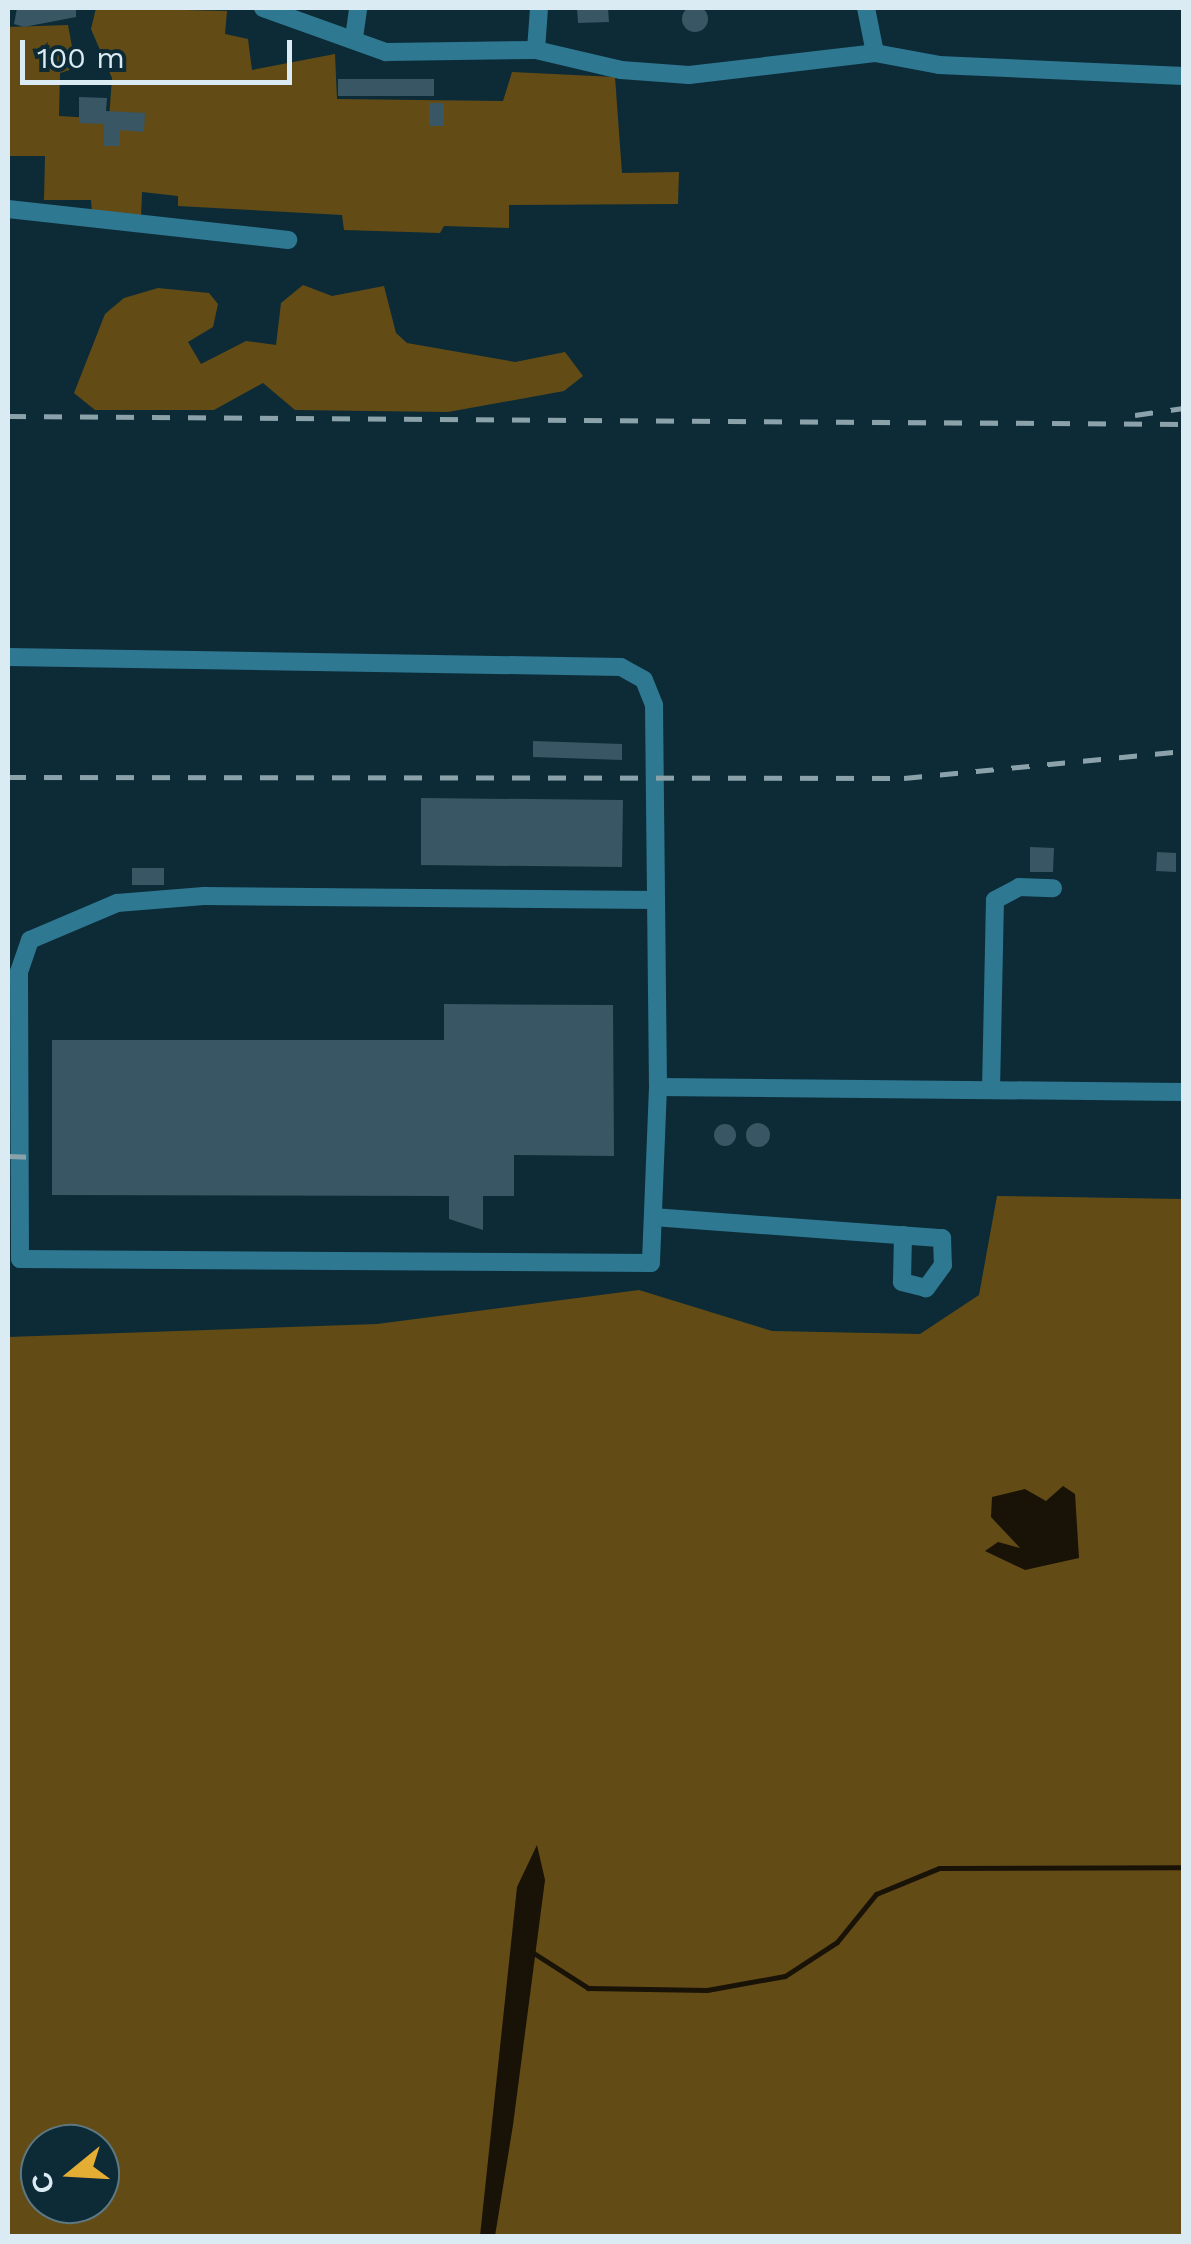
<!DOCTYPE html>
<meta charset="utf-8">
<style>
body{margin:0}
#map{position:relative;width:1191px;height:2244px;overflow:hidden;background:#0c2b36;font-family:"Work Sans",sans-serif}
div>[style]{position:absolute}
.green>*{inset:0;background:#634b16}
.water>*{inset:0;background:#191206}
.stream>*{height:5px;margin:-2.5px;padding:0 2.5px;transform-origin:2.5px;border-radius:2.5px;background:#191206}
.building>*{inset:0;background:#385663}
.round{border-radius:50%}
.minor>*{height:18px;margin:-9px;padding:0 9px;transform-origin:9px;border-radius:9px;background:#2e7892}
.rail>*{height:5px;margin-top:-2.5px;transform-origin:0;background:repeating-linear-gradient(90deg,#8ba2ab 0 18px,transparent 0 36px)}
span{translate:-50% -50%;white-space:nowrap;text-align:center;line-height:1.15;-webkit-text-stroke:8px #0c2b36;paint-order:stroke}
.frame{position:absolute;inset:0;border:10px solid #daebf3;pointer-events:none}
.north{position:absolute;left:20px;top:2124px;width:100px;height:100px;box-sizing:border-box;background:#0c2b36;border:2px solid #5e7882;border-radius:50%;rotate:252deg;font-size:28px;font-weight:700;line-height:40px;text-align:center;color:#daebf3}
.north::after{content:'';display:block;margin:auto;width:35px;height:45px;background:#e4ae35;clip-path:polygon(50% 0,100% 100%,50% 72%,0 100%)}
.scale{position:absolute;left:20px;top:40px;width:272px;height:45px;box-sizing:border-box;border:5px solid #daebf3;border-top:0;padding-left:12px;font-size:30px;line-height:35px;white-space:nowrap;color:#daebf3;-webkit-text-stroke:8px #0c2b36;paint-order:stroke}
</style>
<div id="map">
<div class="green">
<i style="clip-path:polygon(96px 8px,227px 11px,225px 34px,248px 39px,252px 70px,335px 54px,337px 99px,503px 101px,512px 72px,615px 77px,622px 173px,679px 172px,678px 204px,509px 205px,509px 228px,444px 226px,440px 233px,344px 230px,342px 215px,178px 206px,178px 196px,142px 192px,141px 218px,92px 214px,91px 200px,44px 200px,45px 156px,8px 156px,8px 27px,68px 25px,76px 68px,60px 73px,59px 116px,109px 119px,112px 78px,91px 29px)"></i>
<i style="clip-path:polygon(303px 285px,332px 296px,384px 286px,396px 333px,407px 343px,515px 362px,565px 352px,583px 376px,564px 391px,448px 412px,295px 410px,263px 383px,214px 410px,95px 410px,74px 393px,105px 314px,124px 298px,158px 288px,209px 293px,218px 304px,213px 327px,188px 342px,201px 364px,246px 341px,276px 345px,281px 303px)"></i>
<i style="clip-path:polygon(evenodd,997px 1196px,1183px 1199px,1183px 2236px,8px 2236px,8px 1337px,377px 1324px,639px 1290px,772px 1331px,920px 1334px,979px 1295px,997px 1196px,40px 2144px,100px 2144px,100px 2204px,40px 2204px,40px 2144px)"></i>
</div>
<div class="water">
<i style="clip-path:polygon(1063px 1486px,1075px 1494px,1079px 1558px,1025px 1570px,985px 1551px,998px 1542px,1020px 1548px,991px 1517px,992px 1497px,1025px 1489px,1046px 1501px)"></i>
<i style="clip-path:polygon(537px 1845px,545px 1880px,513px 2125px,495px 2236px,480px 2236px,517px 1887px)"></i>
</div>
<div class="stream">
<i style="left:532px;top:1952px;width:67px;rotate:32.7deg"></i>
<i style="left:588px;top:1988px;width:119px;rotate:1deg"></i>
<i style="left:707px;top:1990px;width:79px;rotate:-10.2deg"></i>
<i style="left:785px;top:1976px;width:62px;rotate:-33.2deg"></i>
<i style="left:837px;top:1942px;width:62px;rotate:-50.9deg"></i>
<i style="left:876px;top:1894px;width:68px;rotate:-22.4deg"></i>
<i style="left:939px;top:1868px;width:245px;rotate:-0.2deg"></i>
</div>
<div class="building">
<i class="round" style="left:682px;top:6px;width:26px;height:26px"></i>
<i style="clip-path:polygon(17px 8px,76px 8px,76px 17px,24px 27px,14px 24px)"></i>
<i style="clip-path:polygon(577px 8px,608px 8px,609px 22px,578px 23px)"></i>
<i style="clip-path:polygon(338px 79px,434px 79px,434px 96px,338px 96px)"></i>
<i style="clip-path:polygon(79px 97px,107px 98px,106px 111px,145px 113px,144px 132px,120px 130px,120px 146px,103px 146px,104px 124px,79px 123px)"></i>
<i style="clip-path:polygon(429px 103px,444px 103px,444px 126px,429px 126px)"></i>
<i style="clip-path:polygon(533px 741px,622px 744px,622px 760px,533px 757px)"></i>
<i style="clip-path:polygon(421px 798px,623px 800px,622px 867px,421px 865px)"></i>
<i style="clip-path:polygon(1030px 847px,1054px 848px,1053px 872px,1030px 872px)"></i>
<i style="clip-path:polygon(1157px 852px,1176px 853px,1176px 872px,1156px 871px)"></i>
<i style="clip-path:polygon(132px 868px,164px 868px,164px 885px,132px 885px)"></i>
<i style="clip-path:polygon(444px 1004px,613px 1005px,614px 1156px,514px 1155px,514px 1196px,483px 1196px,483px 1230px,449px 1219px,449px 1196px,52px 1195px,52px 1040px,444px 1040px)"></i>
<i class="round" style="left:746px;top:1123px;width:24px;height:24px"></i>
<i class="round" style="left:714px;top:1124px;width:22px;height:22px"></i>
</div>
<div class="minor">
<i style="left:263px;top:8px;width:131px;rotate:19.7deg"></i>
<i style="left:386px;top:52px;width:150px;rotate:-0.8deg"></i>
<i style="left:536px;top:50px;width:87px;rotate:13.2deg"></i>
<i style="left:621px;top:70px;width:68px;rotate:4.2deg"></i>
<i style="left:689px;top:75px;width:187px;rotate:-6.7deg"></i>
<i style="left:875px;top:53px;width:65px;rotate:10.6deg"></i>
<i style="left:939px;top:65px;width:245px;rotate:2.6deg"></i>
<i style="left:866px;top:8px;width:46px;rotate:78.7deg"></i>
<i style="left:354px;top:38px;width:30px;rotate:-82deg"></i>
<i style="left:536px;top:50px;width:42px;rotate:-85.9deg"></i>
<i style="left:8px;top:209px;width:282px;rotate:6.3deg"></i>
<i style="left:8px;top:657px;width:613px;rotate:0.93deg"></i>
<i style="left:621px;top:667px;width:26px;rotate:29deg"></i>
<i style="left:644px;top:680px;width:27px;rotate:68deg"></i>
<i style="left:654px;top:705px;width:382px;rotate:89.4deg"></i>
<i style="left:658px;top:1087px;width:176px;rotate:92.3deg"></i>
<i style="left:651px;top:1263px;width:631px;rotate:-179.64deg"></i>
<i style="left:20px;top:1259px;width:287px;rotate:-90.2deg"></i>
<i style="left:19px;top:972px;width:34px;rotate:-71deg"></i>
<i style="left:30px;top:940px;width:95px;rotate:-23deg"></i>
<i style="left:117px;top:903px;width:87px;rotate:-4.6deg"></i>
<i style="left:204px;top:896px;width:452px;rotate:0.5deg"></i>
<i style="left:658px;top:1087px;width:526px;rotate:0.54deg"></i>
<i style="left:991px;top:1090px;width:190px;rotate:-88.8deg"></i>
<i style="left:995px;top:900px;width:27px;rotate:-28deg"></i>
<i style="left:1019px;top:887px;width:34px;rotate:2deg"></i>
<i style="left:653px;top:1217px;width:290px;rotate:4.2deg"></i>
<i style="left:942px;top:1238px;width:27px;rotate:88deg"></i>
<i style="left:943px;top:1265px;width:29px;rotate:126deg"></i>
<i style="left:926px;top:1288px;width:25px;rotate:-166deg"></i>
<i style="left:902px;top:1282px;width:47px;rotate:-88.8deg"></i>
</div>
<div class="rail">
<i style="left:1135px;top:415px;width:49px;rotate:-8.1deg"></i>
<i style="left:8px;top:416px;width:1176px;rotate:0.39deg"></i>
<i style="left:8px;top:777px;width:896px;rotate:0.06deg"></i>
<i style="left:904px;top:778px;width:281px;rotate:-5.5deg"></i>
<i style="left:8px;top:1156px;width:36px;rotate:2deg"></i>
</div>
<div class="frame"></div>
<div class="north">С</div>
<div class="scale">100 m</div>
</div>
